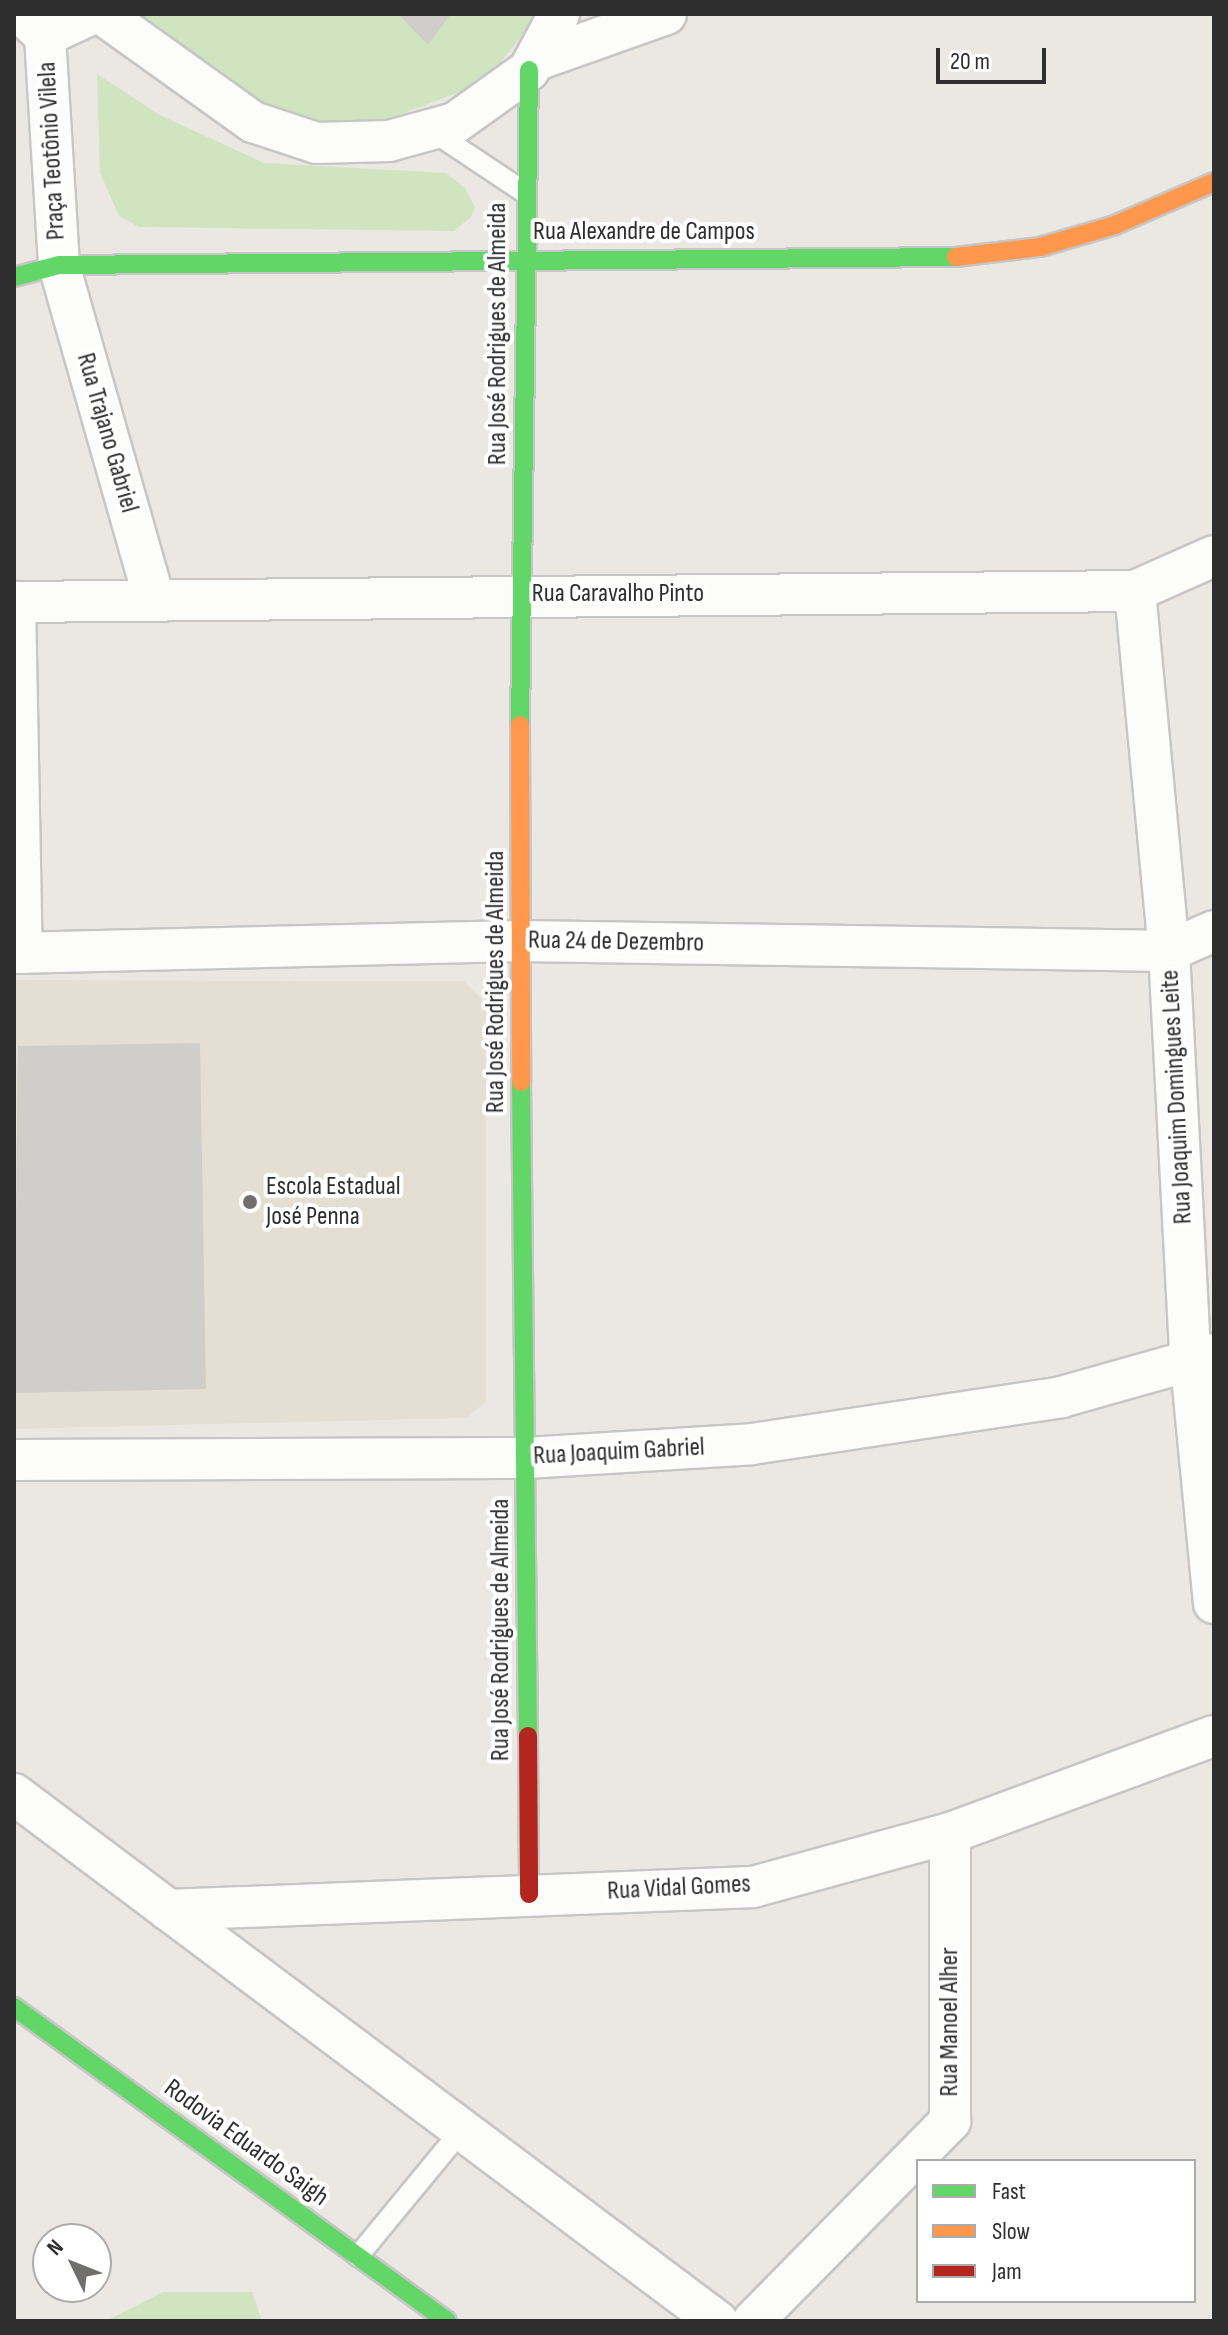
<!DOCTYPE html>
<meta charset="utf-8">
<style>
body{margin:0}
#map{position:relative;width:1228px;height:2335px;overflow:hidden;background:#ebe8e4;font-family:"Sofia Sans Condensed",sans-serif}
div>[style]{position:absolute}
.education>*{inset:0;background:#e5dfd3}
.green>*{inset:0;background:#d0e5bf}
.building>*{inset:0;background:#d0cecb}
.roads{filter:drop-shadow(2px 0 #c7c6c6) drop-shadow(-2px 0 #c7c6c6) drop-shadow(0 2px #c7c6c6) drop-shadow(0 -2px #c7c6c6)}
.lane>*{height:20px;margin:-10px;padding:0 10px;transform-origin:10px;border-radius:10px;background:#fcfcfb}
.street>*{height:40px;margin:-20px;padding:0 20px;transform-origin:20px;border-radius:20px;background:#fcfcfb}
.fast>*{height:18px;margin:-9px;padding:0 9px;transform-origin:9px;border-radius:9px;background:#63d668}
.slow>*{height:18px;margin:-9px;padding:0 9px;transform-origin:9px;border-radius:9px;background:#ff974d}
.jam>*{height:18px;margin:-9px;padding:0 9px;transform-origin:9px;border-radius:9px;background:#b3261e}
.dots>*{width:22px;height:22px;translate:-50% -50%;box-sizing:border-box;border:4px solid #fff;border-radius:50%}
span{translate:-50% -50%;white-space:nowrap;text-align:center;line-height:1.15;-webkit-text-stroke:8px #fff;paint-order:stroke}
.street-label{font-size:26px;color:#2e2e2e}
.poi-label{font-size:26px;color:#2e2e2e}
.left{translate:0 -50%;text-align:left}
.frame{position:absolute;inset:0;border:16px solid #2e2e2e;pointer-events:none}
.legend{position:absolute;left:916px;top:2159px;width:280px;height:144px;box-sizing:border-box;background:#fff;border:2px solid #ababab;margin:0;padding:10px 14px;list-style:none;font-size:24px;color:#2e2e2e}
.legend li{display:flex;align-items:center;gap:16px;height:40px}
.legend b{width:40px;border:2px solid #ababab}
.north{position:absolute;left:32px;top:2223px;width:80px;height:80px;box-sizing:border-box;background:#fff;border:2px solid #ababab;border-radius:50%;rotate:313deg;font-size:22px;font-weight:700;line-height:32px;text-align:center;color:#2e2e2e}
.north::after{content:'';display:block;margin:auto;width:28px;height:36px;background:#706f6e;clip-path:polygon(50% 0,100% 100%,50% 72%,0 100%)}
.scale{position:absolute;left:936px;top:48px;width:110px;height:36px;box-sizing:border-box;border:4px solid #2e2e2e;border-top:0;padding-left:10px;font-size:24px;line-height:28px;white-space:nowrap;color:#2e2e2e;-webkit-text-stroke:6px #fff;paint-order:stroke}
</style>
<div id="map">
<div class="education">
<i style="clip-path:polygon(14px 980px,463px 981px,486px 1002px,486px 1401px,467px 1418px,14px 1429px)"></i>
</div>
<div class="green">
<i style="clip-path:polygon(135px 14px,539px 14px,497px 67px,463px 91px,380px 122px,313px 123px,251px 103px)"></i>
<i style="clip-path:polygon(97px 74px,160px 115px,264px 163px,446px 173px,465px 188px,475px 207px,471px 217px,454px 231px,139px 227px,119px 216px,100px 173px)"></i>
<i style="clip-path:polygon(163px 2292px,252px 2292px,262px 2321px,106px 2321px)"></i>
</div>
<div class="building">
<i style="clip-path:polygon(398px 14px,451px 14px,428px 45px)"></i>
<i style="clip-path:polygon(200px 1043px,206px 1389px,14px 1393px,18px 1046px)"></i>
</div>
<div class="roads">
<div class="lane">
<i style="left:431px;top:130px;width:112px;rotate:33.7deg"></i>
<i style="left:358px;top:2256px;width:163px;rotate:-50.5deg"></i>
</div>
<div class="street">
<i style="left:22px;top:14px;width:32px;rotate:44deg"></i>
<i style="left:45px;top:36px;width:52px;rotate:-25.1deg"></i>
<i style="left:102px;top:14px;width:186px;rotate:35.6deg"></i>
<i style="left:253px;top:122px;width:67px;rotate:18.2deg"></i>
<i style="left:317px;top:143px;width:72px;rotate:-1.6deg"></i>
<i style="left:389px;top:141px;width:68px;rotate:-15.3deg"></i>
<i style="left:455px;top:123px;width:91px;rotate:-35.6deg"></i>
<i style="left:529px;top:70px;width:64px;rotate:-61.8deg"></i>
<i style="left:45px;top:36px;width:229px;rotate:86.5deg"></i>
<i style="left:59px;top:265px;width:349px;rotate:74.1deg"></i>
<i style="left:537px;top:60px;width:137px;rotate:-19.6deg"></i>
<i style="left:1135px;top:591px;width:362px;rotate:84.6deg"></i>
<i style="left:1169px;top:951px;width:415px;rotate:87deg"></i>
<i style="left:1191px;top:1365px;width:239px;rotate:84.5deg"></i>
<i style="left:14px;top:602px;width:1121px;rotate:-0.56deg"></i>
<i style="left:1135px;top:591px;width:86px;rotate:-23.9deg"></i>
<i style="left:15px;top:602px;width:351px;rotate:88.9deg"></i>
<i style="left:14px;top:953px;width:506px;rotate:-1.36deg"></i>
<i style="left:520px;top:941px;width:649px;rotate:0.88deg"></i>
<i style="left:1169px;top:951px;width:49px;rotate:-24deg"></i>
<i style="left:14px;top:1460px;width:512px;rotate:-0.22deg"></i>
<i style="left:526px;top:1458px;width:226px;rotate:-3.5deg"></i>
<i style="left:752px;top:1444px;width:313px;rotate:-8.6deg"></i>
<i style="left:1061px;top:1397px;width:159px;rotate:-15.7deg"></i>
<i style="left:14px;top:1794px;width:879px;rotate:36.86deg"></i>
<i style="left:168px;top:1910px;width:585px;rotate:-2.25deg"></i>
<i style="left:753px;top:1887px;width:204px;rotate:-15.3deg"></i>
<i style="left:950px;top:1833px;width:281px;rotate:-20.2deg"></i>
<i style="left:753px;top:2321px;width:281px;rotate:-45.4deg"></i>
<i style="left:950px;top:2121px;width:288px;rotate:-90deg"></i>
</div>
<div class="fast">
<i style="left:14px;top:277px;width:47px;rotate:-14.9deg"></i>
<i style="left:59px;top:265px;width:897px;rotate:-0.51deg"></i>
<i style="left:520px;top:725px;width:655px;rotate:-89.21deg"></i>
<i style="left:521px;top:1082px;width:654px;rotate:89.39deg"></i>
<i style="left:14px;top:2007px;width:535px;rotate:35.95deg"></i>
</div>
<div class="slow">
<i style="left:956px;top:257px;width:85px;rotate:-6.8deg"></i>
<i style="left:1040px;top:247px;width:78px;rotate:-16.3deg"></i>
<i style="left:1115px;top:225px;width:108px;rotate:-23.5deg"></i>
<i style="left:520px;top:725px;width:357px;rotate:89.8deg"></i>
</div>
<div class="jam">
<i style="left:528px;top:1736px;width:158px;rotate:89.6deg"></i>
</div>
</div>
<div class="dots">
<i style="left:250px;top:1202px;background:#706f6e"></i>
</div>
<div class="street-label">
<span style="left:52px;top:151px;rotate:-93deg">Praça Teotônio Vilela</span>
<span style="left:644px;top:232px">Rua Alexandre de Campos</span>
<span style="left:498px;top:334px;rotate:-90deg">Rua José Rodrigues de Almeida</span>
<span style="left:107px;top:433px;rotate:74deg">Rua Trajano Gabriel</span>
<span style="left:618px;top:594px">Rua Caravalho Pinto</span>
<span style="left:616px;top:942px;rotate:1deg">Rua 24 de Dezembro</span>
<span style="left:496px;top:982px;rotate:-90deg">Rua José Rodrigues de Almeida</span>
<span style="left:1177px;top:1097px;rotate:-93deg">Rua Joaquim Domingues Leite</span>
<span style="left:619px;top:1452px;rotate:-3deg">Rua Joaquim Gabriel</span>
<span style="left:501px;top:1630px;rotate:-90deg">Rua José Rodrigues de Almeida</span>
<span style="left:679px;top:1888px;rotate:-3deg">Rua Vidal Gomes</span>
<span style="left:950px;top:2022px;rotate:-90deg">Rua Manoel Alher</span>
<span style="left:246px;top:2143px;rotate:36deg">Rodovia Eduardo Saigh</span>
</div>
<div class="poi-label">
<span class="left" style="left:266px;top:1202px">Escola Estadual<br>José Penna</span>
</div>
<div class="frame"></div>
<ul class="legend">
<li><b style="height:10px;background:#63d668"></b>Fast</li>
<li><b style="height:10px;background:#ff974d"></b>Slow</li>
<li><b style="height:10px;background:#b3261e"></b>Jam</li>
</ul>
<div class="north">N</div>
<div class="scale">20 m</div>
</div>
